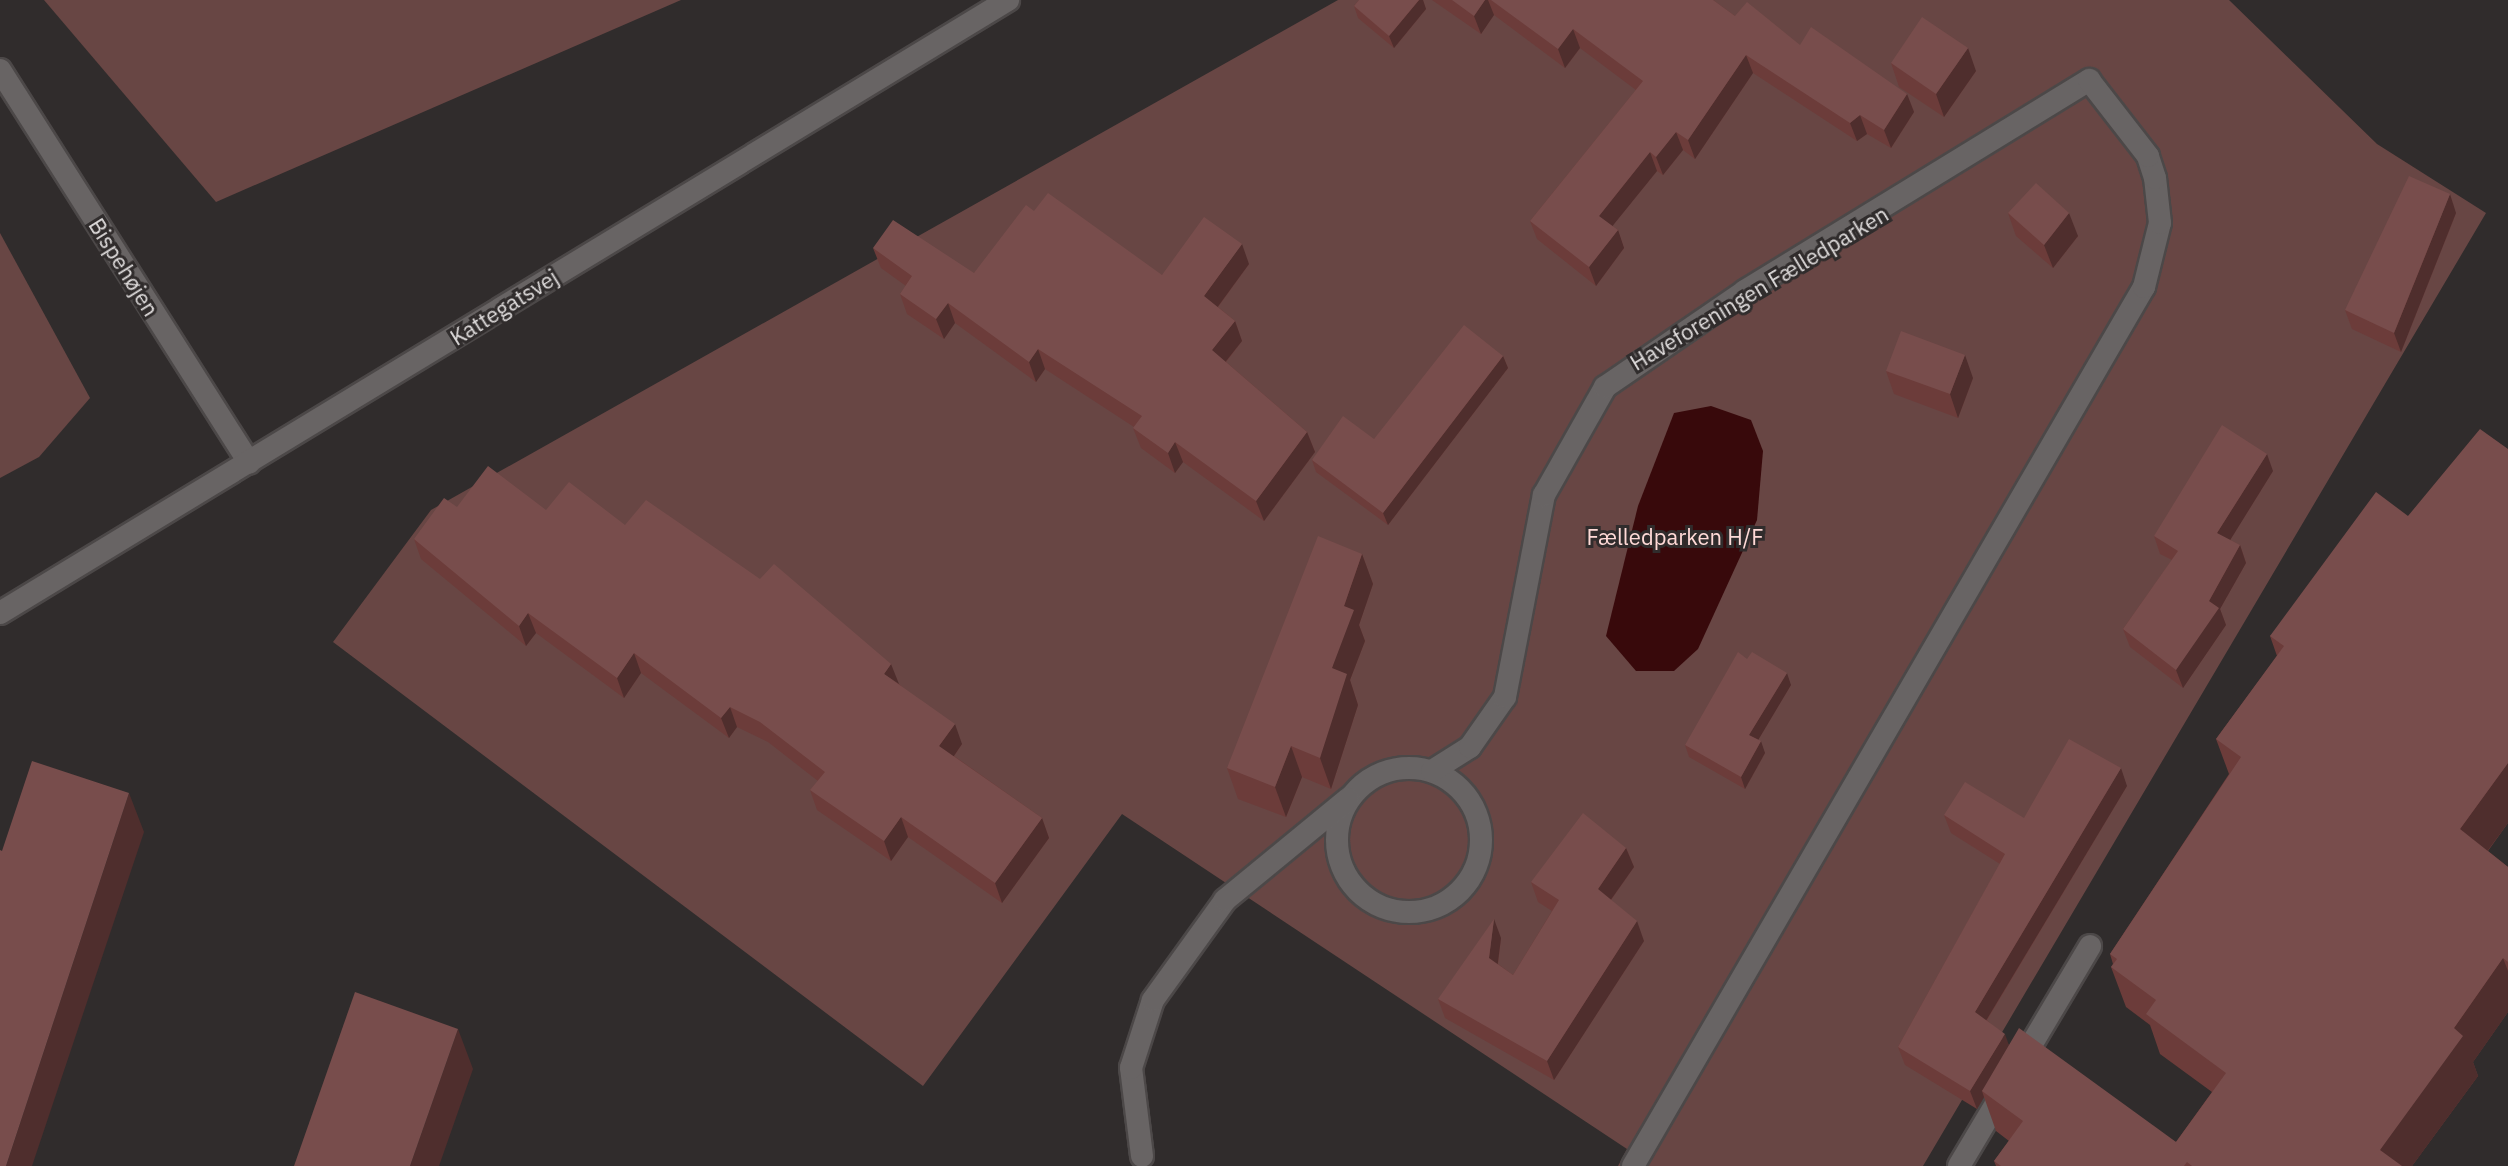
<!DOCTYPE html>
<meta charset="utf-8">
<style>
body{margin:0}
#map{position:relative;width:2508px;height:1166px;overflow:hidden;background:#302c2c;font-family:"IBM Plex Sans",sans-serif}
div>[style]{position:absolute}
.green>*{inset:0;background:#684644}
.water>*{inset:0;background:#38090b}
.roads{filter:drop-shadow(2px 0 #4c4848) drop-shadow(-2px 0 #4c4848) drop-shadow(0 2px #4c4848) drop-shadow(0 -2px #4c4848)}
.service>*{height:22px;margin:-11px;padding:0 11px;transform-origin:11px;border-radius:11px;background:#686464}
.service>.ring{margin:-11px;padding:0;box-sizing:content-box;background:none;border:22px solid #686464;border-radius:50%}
.minor>*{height:22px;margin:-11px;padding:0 11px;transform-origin:11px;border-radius:11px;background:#686464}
.tertiary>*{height:22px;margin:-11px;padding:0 11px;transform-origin:11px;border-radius:11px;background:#686464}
.wall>*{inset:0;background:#6c3c3a}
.shaded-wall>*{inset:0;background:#4f2e2d}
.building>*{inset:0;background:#784d4c}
span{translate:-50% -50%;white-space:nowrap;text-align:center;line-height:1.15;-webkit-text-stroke:6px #302c2c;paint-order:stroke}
.street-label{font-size:22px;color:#e0dddd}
.park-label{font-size:22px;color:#ffdad7}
</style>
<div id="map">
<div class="green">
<i style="clip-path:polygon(44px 0,681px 0,216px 202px)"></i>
<i style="clip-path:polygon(1338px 0,2229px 0,2377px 144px,2486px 213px,1923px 1166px,1618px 1166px,1627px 1149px,1122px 814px,923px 1086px,333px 642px,431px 510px)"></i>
<i style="clip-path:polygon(0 233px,90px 398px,39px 457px,0 478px)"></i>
</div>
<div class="water">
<i style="clip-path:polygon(1711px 406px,1751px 420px,1763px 451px,1757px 520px,1698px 649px,1674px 671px,1636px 671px,1606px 636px,1638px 506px,1674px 413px)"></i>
</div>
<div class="roads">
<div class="service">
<i class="ring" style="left:1337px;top:768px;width:122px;height:122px"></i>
<i style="left:1432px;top:771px;width:45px;rotate:-32.3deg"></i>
<i style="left:1470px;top:747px;width:61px;rotate:-55deg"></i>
<i style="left:1505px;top:697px;width:206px;rotate:-79.1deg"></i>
<i style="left:1544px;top:495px;width:124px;rotate:-60.5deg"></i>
<i style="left:1605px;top:387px;width:170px;rotate:-34.4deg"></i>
<i style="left:1745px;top:291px;width:404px;rotate:-31.5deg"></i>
<i style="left:1142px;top:1156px;width:89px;rotate:-97.1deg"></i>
<i style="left:1131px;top:1068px;width:71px;rotate:-72.1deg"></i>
<i style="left:1153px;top:1000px;width:123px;rotate:-54.2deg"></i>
<i style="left:1225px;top:900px;width:159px;rotate:-39.4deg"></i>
<i style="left:1959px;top:1166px;width:256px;rotate:-59.2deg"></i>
</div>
<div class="minor">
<i style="left:0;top:70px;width:465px;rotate:57.6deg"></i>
<i style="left:1633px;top:1166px;width:1017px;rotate:-59.83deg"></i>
<i style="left:2144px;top:287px;width:66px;rotate:-76deg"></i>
<i style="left:2160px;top:223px;width:45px;rotate:-96.3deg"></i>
<i style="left:2155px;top:178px;width:23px;rotate:-108deg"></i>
<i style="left:2148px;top:156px;width:96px;rotate:-127.8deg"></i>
</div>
<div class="tertiary">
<i style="left:0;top:613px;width:1180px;rotate:-31.31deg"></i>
</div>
</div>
<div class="wall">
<i style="clip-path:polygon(1359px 0,1423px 0,1426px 9px,1394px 48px,1358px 18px,1354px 6px)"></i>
<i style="clip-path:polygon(1432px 0,1713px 0,1735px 16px,1907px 94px,1914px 112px,1891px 148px,1867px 134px,1857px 141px,1753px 73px,1695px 159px,1683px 150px,1663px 175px,1657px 171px,1612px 226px,1618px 230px,1624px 248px,1596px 286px,1537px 239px,1530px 221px,1636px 90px,1580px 48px,1565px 68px,1494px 15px,1481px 34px)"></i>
<i style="clip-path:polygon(1891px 63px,1976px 71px,1944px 117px,1899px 87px)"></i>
<i style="clip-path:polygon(1034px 211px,1162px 275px,1249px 264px,1218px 307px,1235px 321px,1242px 341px,1226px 362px,1307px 432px,1315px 452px,1264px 521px,1183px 462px,1175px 473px,1141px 448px,1133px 428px,1134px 427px,1045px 369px,1036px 382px,955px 323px,944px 339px,907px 314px,900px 294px,906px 286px,881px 268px,873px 248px,974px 273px)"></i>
<i style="clip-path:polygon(2008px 213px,2078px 236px,2053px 268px,2016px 236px)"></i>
<i style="clip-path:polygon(2456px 213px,2401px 352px,2352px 329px,2345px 310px)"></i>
<i style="clip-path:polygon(1503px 356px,1508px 368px,1388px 525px,1316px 472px,1312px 460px,1374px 439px)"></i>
<i style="clip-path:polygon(1886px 371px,1973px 378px,1958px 418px,1894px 394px)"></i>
<i style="clip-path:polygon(2508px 449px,2508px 823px,2488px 851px,2508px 867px,2508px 1012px,2473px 1062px,2478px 1076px,2412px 1166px,1996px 1166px,1994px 1161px,2009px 1141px,1996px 1131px,1984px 1097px,1977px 1109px,1905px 1065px,1898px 1047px,2000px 864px,1951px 833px,1944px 815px,2024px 818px,2127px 786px,1987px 1020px,2009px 1045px,2176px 1142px,2212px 1092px,2160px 1054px,2150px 1025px,2126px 1007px,2111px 967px,2113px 964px,2110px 954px,2229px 774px,2216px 739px,2277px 656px,2270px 636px,2408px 516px)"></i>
<i style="clip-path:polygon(2273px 471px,2230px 540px,2240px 545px,2246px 563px,2220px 609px,2226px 625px,2183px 688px,2130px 647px,2123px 629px,2172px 560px,2160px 554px,2154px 536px)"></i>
<i style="clip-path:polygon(457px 507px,546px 510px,625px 525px,899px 684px,962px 744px,954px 756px,1042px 818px,1049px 838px,1002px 903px,908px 837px,891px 861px,817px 810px,810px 790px,818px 781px,768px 742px,737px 727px,729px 738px,641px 673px,624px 698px,536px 633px,526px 646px,421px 559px,414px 539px)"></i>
<i style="clip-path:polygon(1362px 554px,1373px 584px,1359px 625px,1365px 641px,1350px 680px,1358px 705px,1331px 789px,1302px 777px,1286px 817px,1238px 799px,1227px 768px)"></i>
<i style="clip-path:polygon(1747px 659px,1791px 685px,1758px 740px,1765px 753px,1745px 789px,1689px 757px,1685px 745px)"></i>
<i style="clip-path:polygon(1626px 848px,1634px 867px,1611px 900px,1644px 941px,1554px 1080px,1445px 1018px,1438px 999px,1501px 938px,1498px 964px,1513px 975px,1552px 911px,1538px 902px,1531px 882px)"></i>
</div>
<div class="shaded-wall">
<i style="clip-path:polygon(1419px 0,1423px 0,1426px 9px,1394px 48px,1389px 36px)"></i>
<i style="clip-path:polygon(1485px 0,1488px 0,1494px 15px,1481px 34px,1474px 16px)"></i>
<i style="clip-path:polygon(1573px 29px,1580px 48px,1565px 68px,1558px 49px)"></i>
<i style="clip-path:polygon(1968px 48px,1976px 71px,1944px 117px,1936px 94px)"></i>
<i style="clip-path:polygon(1746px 55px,1753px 73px,1695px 159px,1688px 140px)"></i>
<i style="clip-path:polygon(1907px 94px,1914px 112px,1891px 148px,1884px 130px)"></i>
<i style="clip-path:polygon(1860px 115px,1867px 134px,1857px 141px,1850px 123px)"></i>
<i style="clip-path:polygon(1676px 132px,1683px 150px,1663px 175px,1656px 157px)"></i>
<i style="clip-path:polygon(1650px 152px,1657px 171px,1606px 234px,1599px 216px)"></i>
<i style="clip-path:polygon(2450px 194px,2456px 213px,2401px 352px,2394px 333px)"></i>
<i style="clip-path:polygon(2069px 213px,2078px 236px,2053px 268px,2044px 245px)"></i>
<i style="clip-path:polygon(1618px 230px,1624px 248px,1596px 286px,1589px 267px)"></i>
<i style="clip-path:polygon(1242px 244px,1249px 264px,1211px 316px,1204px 296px)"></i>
<i style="clip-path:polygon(948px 303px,955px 323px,944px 339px,936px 319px)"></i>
<i style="clip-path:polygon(1235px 321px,1242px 341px,1219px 370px,1212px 350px)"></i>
<i style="clip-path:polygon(1038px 349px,1045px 369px,1036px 382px,1029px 362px)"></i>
<i style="clip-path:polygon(1965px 355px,1973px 378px,1958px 418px,1950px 394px)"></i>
<i style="clip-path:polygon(1503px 356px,1508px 368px,1388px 525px,1383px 513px)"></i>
<i style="clip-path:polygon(1307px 432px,1315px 452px,1264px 521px,1256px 501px)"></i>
<i style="clip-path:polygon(1175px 442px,1183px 462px,1175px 473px,1168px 453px)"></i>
<i style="clip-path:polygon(2267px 454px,2273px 471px,2224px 550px,2217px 533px)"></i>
<i style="clip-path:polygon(2240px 545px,2246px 563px,2220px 609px,2226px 625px,2183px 688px,2176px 670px,2209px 601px)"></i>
<i style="clip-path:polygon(1362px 554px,1373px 584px,1359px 625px,1365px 641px,1350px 680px,1358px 705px,1331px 789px,1320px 758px,1332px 668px,1344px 606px)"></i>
<i style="clip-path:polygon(528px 613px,536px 633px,526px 646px,519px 626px)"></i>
<i style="clip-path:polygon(634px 653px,641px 673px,624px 698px,617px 678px)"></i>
<i style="clip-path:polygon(891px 664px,899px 684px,884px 674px)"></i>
<i style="clip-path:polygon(1787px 673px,1791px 685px,1754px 747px,1749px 735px)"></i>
<i style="clip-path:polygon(730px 707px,737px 727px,729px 738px,721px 718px)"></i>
<i style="clip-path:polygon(955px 724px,962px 744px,947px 766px,939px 746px)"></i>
<i style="clip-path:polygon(1761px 741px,1765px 753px,1745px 789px,1741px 777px)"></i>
<i style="clip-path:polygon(1291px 746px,1302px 777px,1286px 817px,1275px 787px)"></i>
<i style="clip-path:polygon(2508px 763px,2508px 823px,2474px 869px,2460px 829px)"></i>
<i style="clip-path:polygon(2121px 768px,2127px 786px,1981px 1029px,1975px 1012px)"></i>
<i style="clip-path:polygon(129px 793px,144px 832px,32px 1166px,6px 1166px)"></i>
<i style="clip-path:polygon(901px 817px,908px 837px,891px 861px,884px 841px)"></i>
<i style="clip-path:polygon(1042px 818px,1049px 838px,1002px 903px,995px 883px)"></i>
<i style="clip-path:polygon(1626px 848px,1634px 867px,1605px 908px,1598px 889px)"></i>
<i style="clip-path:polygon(1494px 919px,1501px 938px,1496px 977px,1489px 958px)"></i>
<i style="clip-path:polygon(1637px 921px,1644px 941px,1554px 1080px,1547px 1061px)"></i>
<i style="clip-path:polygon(2503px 958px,2508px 971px,2508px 1012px,2473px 1062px,2478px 1076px,2412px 1166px,2386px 1166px,2380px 1150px,2454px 1028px)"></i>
<i style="clip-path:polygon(458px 1029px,473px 1069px,439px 1166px,410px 1166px)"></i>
<i style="clip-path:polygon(2005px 1034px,2011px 1051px,1982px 1091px,1984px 1097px,1977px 1109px,1970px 1091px)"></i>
</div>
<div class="building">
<i style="clip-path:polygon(1359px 0,1419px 0,1389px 36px,1354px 6px)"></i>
<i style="clip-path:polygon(1452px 0,1485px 0,1474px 16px)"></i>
<i style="clip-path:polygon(1491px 0,1713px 0,1735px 16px,1747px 2px,1800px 45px,1811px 27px,1907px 94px,1884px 130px,1860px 115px,1850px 123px,1746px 55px,1688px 140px,1676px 132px,1656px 157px,1650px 152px,1599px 216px,1618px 230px,1589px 267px,1530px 221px,1643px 81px,1573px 29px,1558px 49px)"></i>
<i style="clip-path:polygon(1922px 17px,1968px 48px,1936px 94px,1891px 63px)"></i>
<i style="clip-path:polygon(2409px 176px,2450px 194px,2394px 333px,2345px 310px)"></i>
<i style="clip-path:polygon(2036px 183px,2069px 213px,2044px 245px,2008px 213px)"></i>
<i style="clip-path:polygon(1048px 193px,1162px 275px,1204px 217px,1242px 244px,1204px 296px,1235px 321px,1212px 350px,1307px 432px,1256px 501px,1175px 442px,1168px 453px,1133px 428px,1142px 416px,1038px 349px,1029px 362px,948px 303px,936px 319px,900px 294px,912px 276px,873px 248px,893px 220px,974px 273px,1026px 205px,1034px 211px)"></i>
<i style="clip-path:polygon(1464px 325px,1503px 356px,1383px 513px,1312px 460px,1343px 416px,1374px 439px)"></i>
<i style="clip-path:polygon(1901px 331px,1965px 355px,1950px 394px,1886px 371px)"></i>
<i style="clip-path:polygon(2222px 425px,2267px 454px,2217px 533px,2240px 545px,2209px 601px,2219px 608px,2176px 670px,2123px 629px,2178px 551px,2154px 536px)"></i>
<i style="clip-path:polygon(2480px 429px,2508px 449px,2508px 763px,2460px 829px,2508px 867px,2508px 962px,2503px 958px,2454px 1028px,2463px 1036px,2380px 1150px,2402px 1166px,2192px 1166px,2187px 1162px,2184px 1166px,2001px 1166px,1994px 1161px,2023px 1121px,1982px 1091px,2019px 1028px,2176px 1142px,2226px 1073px,2146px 1014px,2156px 1000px,2111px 967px,2117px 959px,2110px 954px,2241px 757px,2216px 739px,2284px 646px,2270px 636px,2376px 492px,2408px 516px)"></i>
<i style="clip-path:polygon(488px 466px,546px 510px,569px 482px,625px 525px,646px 500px,760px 579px,774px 564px,891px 664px,884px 674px,955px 724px,939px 746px,1042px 818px,995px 883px,901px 817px,884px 841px,810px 790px,825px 772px,760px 722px,730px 707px,721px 718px,634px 653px,617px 678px,528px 613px,519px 626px,414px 539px,444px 498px,457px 507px)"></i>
<i style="clip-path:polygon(1318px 536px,1362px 554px,1344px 606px,1354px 610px,1332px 668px,1347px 674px,1320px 758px,1291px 746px,1275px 787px,1227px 768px)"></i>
<i style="clip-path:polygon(1738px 652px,1747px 659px,1752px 652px,1787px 673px,1749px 735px,1761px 741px,1741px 777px,1685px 745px)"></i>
<i style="clip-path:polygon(2069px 739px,2121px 768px,1975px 1012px,2005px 1034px,1970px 1091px,1898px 1047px,2005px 854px,1944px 815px,1965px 782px,2024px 818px)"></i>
<i style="clip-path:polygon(32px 761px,129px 793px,6px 1166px,0 1166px,0 850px,2px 851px)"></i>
<i style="clip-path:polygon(1583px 813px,1626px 848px,1598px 889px,1637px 921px,1547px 1061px,1438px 999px,1494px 919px,1489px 958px,1513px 975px,1559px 900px,1531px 882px)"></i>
<i style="clip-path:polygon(355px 992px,458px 1029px,410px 1166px,294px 1166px)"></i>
</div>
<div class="street-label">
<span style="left:124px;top:267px;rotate:58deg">Bispehøjen</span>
<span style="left:1759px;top:288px;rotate:-31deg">Haveforeningen Fælledparken</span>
<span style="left:504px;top:307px;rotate:-32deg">Kattegatsvej</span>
</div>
<div class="park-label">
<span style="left:1675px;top:537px">Fælledparken H/F</span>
</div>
</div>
